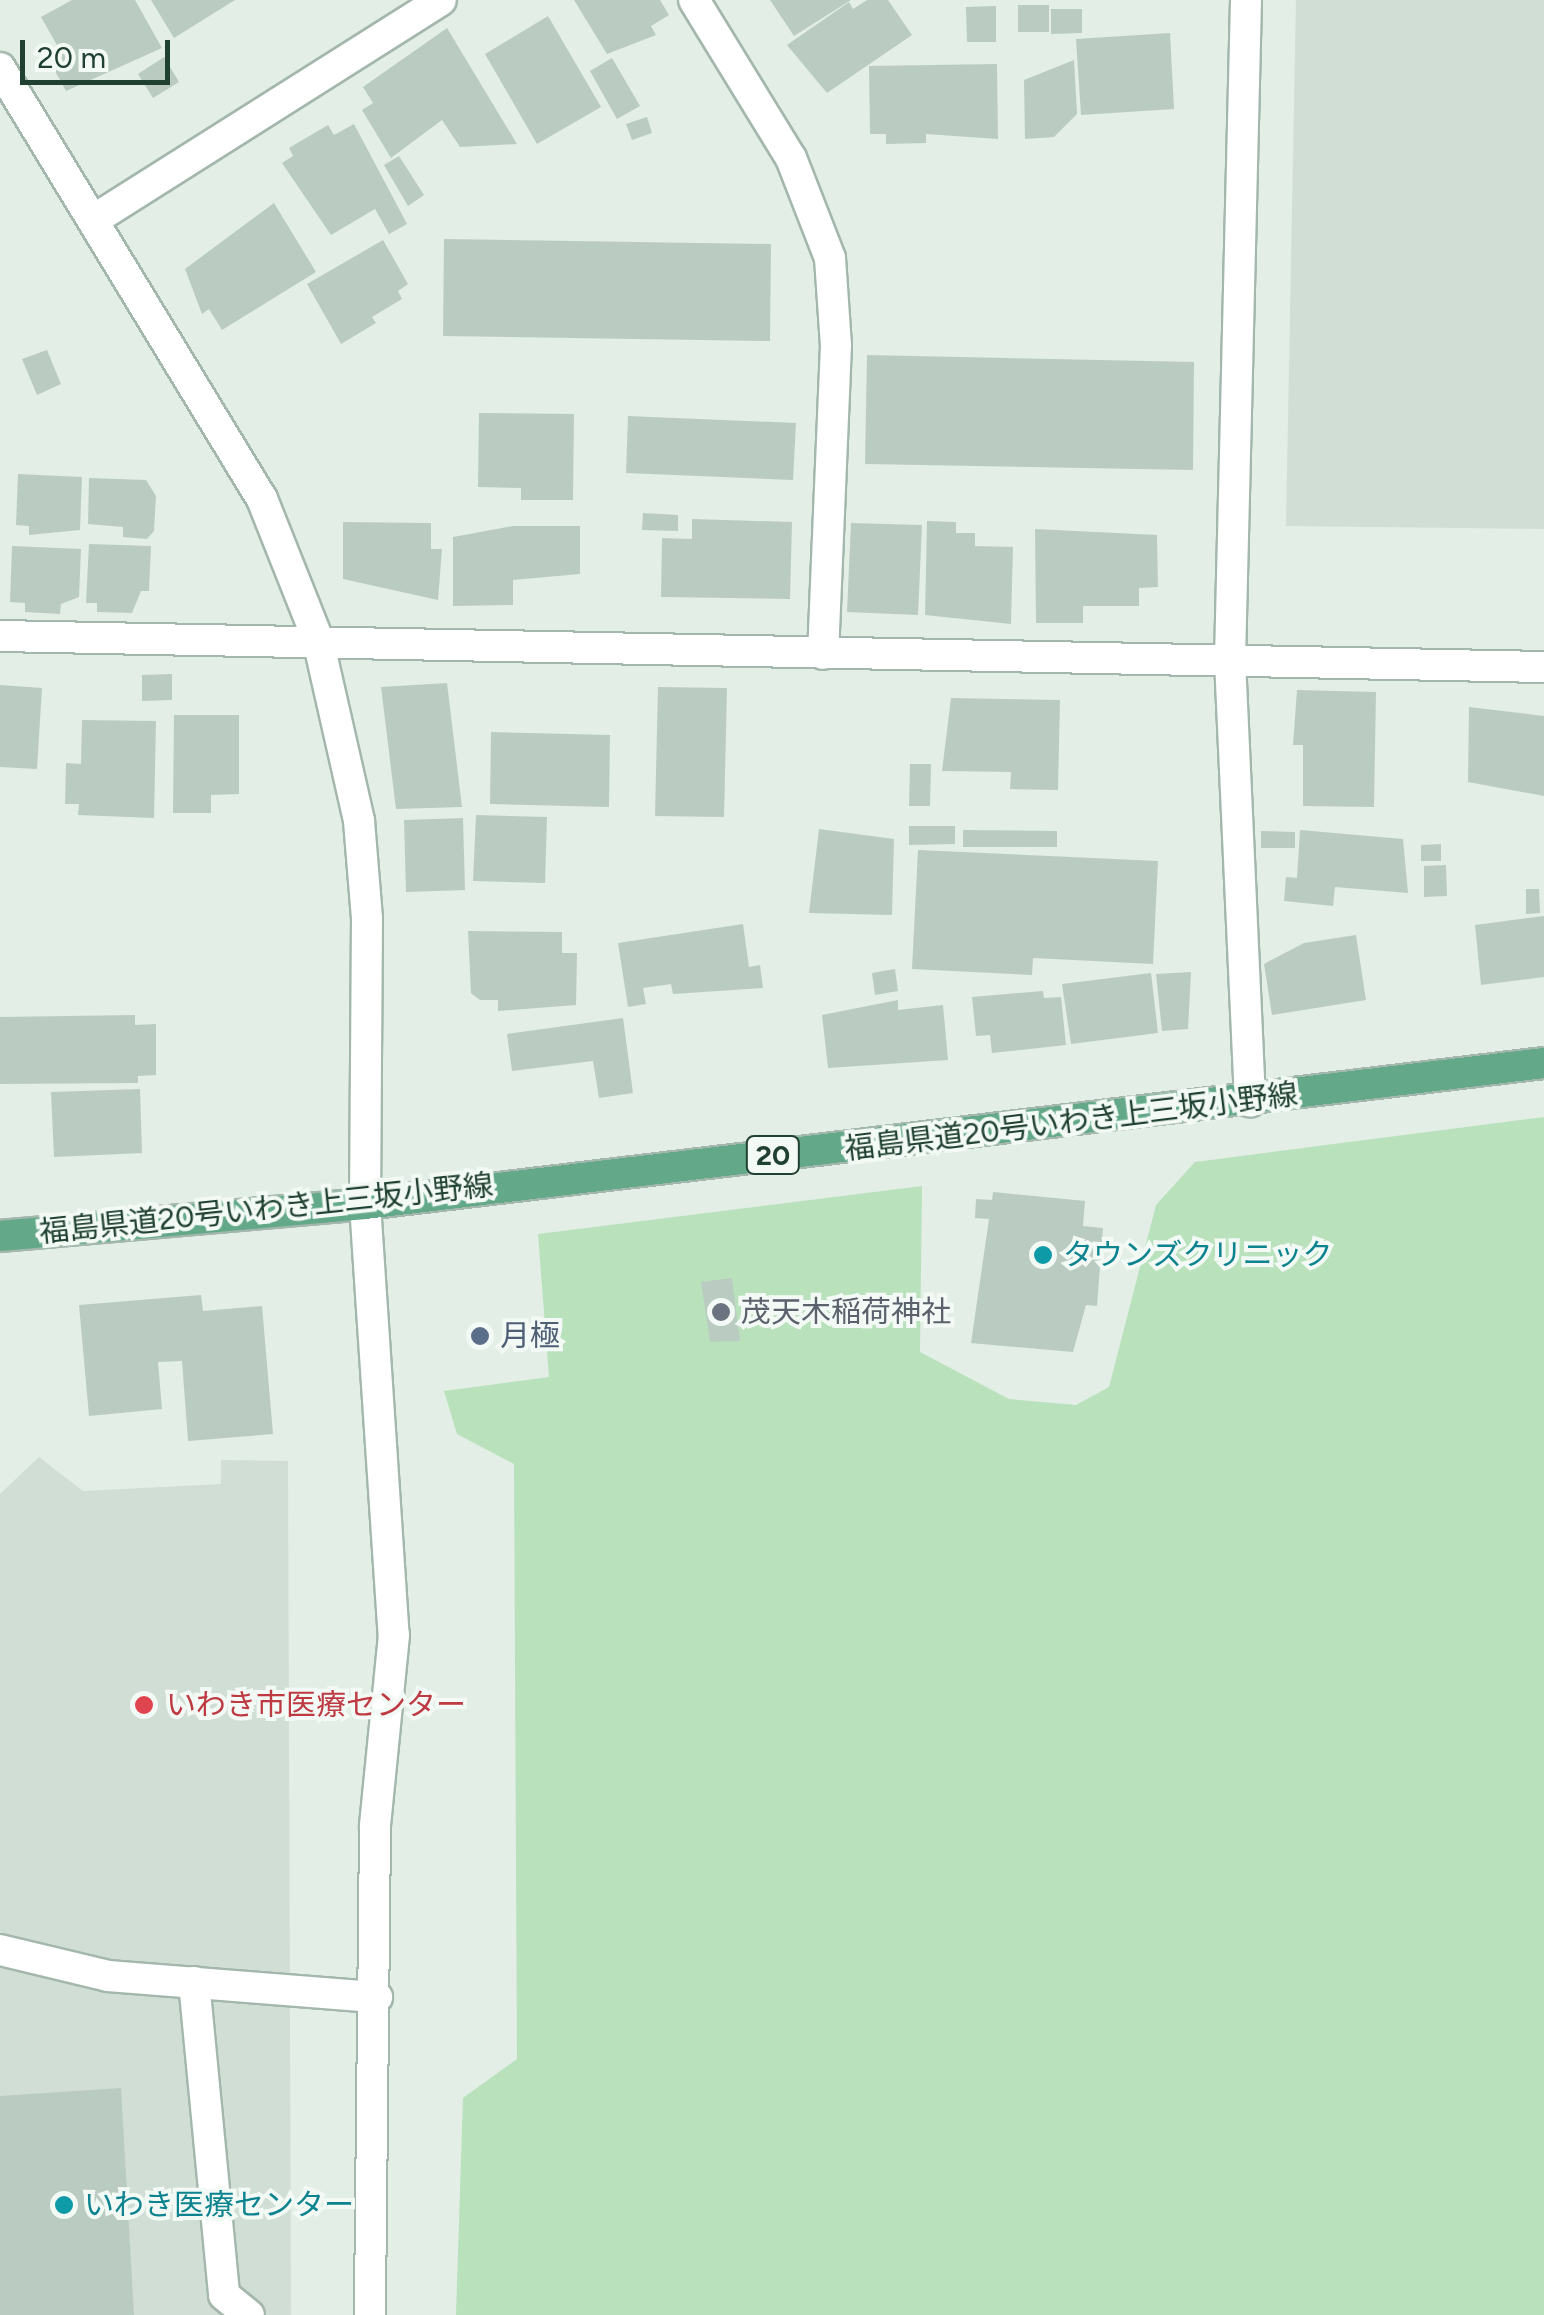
<!DOCTYPE html>
<meta charset="utf-8">
<style>
body{margin:0}
#map{position:relative;width:1544px;height:2315px;overflow:hidden;background:#e2eee6;font-family:Figtree,"Noto Sans JP",sans-serif}
div>[style]{position:absolute}
.built>*{inset:0;background:#d0ded5}
.green>*{inset:0;background:#b9e1bc}
.building>*{inset:0;background:#baccc1}
.roads{filter:drop-shadow(2px 0 #a4b7ac) drop-shadow(-2px 0 #a4b7ac) drop-shadow(0 2px #a4b7ac) drop-shadow(0 -2px #a4b7ac)}
.minor>*{height:30px;margin:-15px;padding:0 15px;transform-origin:15px;border-radius:15px;background:#fff}
.major>*{height:30px;margin:-15px;padding:0 15px;transform-origin:15px;border-radius:15px;background:#62a889}
.dots>*{width:28px;height:28px;translate:-50% -50%;box-sizing:border-box;border:5px solid #f3faf5;border-radius:50%}
span{translate:-50% -50%;white-space:nowrap;text-align:center;line-height:1.15;-webkit-text-stroke:8px #f3faf5;paint-order:stroke}
.shield-label span{padding:2px 8px;background:#f3faf5;border:2px solid;border-radius:8px;-webkit-text-stroke-width:0}
.shield-label{font-size:28px;color:#204132;font-weight:700}
.street-label{font-size:30px;color:#204132}
.culture-label{font-size:30px;color:#0d838f}
.left{translate:0 -50%;text-align:left}
.worship-label{font-size:30px;color:#5b616d}
.service-label{font-size:30px;color:#4e5e75}
.health-label{font-size:30px;color:#be3a42}
.scale{position:absolute;left:20px;top:40px;width:150px;height:45px;box-sizing:border-box;border:5px solid #204132;border-top:0;padding-left:12px;font-size:30px;line-height:35px;white-space:nowrap;color:#204132;-webkit-text-stroke:8px #f3faf5;paint-order:stroke}
</style>
<div id="map">
<div class="built">
<i style="clip-path:polygon(1296px 0,1544px 0,1544px 529px,1286px 526px)"></i>
<i style="clip-path:polygon(39px 1457px,83px 1491px,221px 1484px,221px 1460px,288px 1461px,291px 2315px,0 2315px,0 1494px)"></i>
</div>
<div class="green">
<i style="clip-path:polygon(1544px 1117px,1544px 2315px,456px 2315px,463px 2098px,517px 2059px,514px 1464px,457px 1434px,444px 1391px,549px 1377px,538px 1234px,922px 1186px,920px 1352px,1009px 1399px,1076px 1405px,1109px 1387px,1156px 1205px,1195px 1162px)"></i>
</div>
<div class="building">
<i style="clip-path:polygon(72px 0,135px 0,162px 48px,66px 91px,46px 55px,58px 47px,41px 17px)"></i>
<i style="clip-path:polygon(151px 0,235px 0,174px 38px)"></i>
<i style="clip-path:polygon(574px 0,660px 0,669px 15px,651px 26px,656px 35px,607px 54px)"></i>
<i style="clip-path:polygon(770px 0,851px 0,794px 36px)"></i>
<i style="clip-path:polygon(867px 0,888px 0,912px 35px,827px 93px,787px 45px,849px 2px,853px 9px)"></i>
<i style="clip-path:polygon(1018px 5px,1049px 5px,1049px 32px,1018px 32px)"></i>
<i style="clip-path:polygon(996px 6px,996px 42px,967px 42px,966px 7px)"></i>
<i style="clip-path:polygon(1051px 9px,1082px 9px,1082px 33px,1051px 34px)"></i>
<i style="clip-path:polygon(548px 16px,601px 107px,537px 144px,485px 54px)"></i>
<i style="clip-path:polygon(447px 28px,517px 144px,460px 147px,442px 120px,391px 158px,362px 110px,373px 103px,363px 87px)"></i>
<i style="clip-path:polygon(1170px 33px,1174px 109px,1081px 115px,1076px 39px)"></i>
<i style="clip-path:polygon(164px 57px,179px 82px,153px 98px,138px 74px)"></i>
<i style="clip-path:polygon(612px 58px,640px 106px,617px 119px,590px 71px)"></i>
<i style="clip-path:polygon(1074px 60px,1077px 114px,1054px 137px,1025px 139px,1024px 80px)"></i>
<i style="clip-path:polygon(997px 64px,998px 139px,926px 134px,926px 143px,886px 144px,886px 134px,870px 134px,869px 66px)"></i>
<i style="clip-path:polygon(647px 117px,652px 133px,632px 140px,626px 124px)"></i>
<i style="clip-path:polygon(354px 124px,407px 224px,389px 234px,375px 209px,331px 235px,282px 163px,293px 156px,289px 148px,328px 125px,334px 135px)"></i>
<i style="clip-path:polygon(399px 156px,424px 195px,408px 206px,384px 165px)"></i>
<i style="clip-path:polygon(274px 203px,316px 272px,222px 330px,209px 309px,202px 314px,185px 269px)"></i>
<i style="clip-path:polygon(444px 239px,771px 244px,770px 341px,443px 336px)"></i>
<i style="clip-path:polygon(383px 240px,408px 284px,398px 291px,402px 299px,372px 317px,376px 323px,341px 344px,307px 284px)"></i>
<i style="clip-path:polygon(47px 350px,61px 384px,37px 395px,22px 359px)"></i>
<i style="clip-path:polygon(867px 355px,1194px 362px,1193px 470px,865px 464px)"></i>
<i style="clip-path:polygon(479px 413px,574px 414px,573px 500px,521px 500px,521px 488px,478px 487px)"></i>
<i style="clip-path:polygon(628px 416px,796px 423px,793px 480px,626px 473px)"></i>
<i style="clip-path:polygon(18px 474px,82px 477px,80px 530px,29px 535px,29px 526px,16px 525px)"></i>
<i style="clip-path:polygon(89px 478px,146px 480px,156px 496px,154px 531px,147px 539px,123px 537px,123px 527px,88px 524px)"></i>
<i style="clip-path:polygon(643px 513px,678px 515px,678px 531px,642px 530px)"></i>
<i style="clip-path:polygon(692px 519px,792px 522px,790px 599px,661px 597px,662px 538px,692px 539px)"></i>
<i style="clip-path:polygon(927px 521px,956px 522px,956px 533px,975px 533px,975px 546px,1013px 547px,1011px 624px,925px 615px)"></i>
<i style="clip-path:polygon(343px 522px,431px 523px,431px 549px,442px 549px,438px 600px,343px 579px)"></i>
<i style="clip-path:polygon(851px 523px,922px 525px,918px 615px,847px 612px)"></i>
<i style="clip-path:polygon(513px 526px,580px 526px,580px 574px,513px 580px,513px 605px,453px 606px,453px 537px)"></i>
<i style="clip-path:polygon(1035px 529px,1157px 535px,1158px 587px,1139px 588px,1139px 606px,1083px 606px,1083px 623px,1036px 623px)"></i>
<i style="clip-path:polygon(89px 544px,151px 546px,149px 591px,141px 591px,132px 613px,97px 612px,97px 603px,86px 603px)"></i>
<i style="clip-path:polygon(12px 546px,81px 549px,79px 597px,61px 604px,60px 614px,25px 612px,25px 603px,10px 602px)"></i>
<i style="clip-path:polygon(172px 674px,172px 700px,142px 701px,142px 675px)"></i>
<i style="clip-path:polygon(447px 683px,462px 807px,396px 809px,381px 687px)"></i>
<i style="clip-path:polygon(0 685px,42px 688px,37px 769px,0 767px)"></i>
<i style="clip-path:polygon(658px 687px,727px 688px,724px 817px,655px 816px)"></i>
<i style="clip-path:polygon(1297px 690px,1376px 692px,1374px 807px,1303px 806px,1303px 745px,1293px 745px)"></i>
<i style="clip-path:polygon(951px 698px,1060px 700px,1058px 790px,1010px 789px,1011px 772px,942px 771px)"></i>
<i style="clip-path:polygon(1469px 707px,1544px 716px,1544px 796px,1468px 782px)"></i>
<i style="clip-path:polygon(174px 715px,239px 715px,239px 794px,211px 795px,211px 813px,173px 813px)"></i>
<i style="clip-path:polygon(82px 720px,156px 721px,154px 818px,78px 815px,79px 804px,65px 804px,66px 763px,81px 764px)"></i>
<i style="clip-path:polygon(491px 732px,610px 735px,609px 807px,490px 804px)"></i>
<i style="clip-path:polygon(910px 764px,931px 764px,930px 806px,909px 806px)"></i>
<i style="clip-path:polygon(476px 815px,547px 817px,545px 883px,473px 881px)"></i>
<i style="clip-path:polygon(463px 818px,465px 890px,406px 892px,404px 820px)"></i>
<i style="clip-path:polygon(909px 826px,955px 826px,955px 844px,909px 845px)"></i>
<i style="clip-path:polygon(819px 829px,894px 839px,892px 915px,809px 913px)"></i>
<i style="clip-path:polygon(963px 830px,1057px 831px,1057px 847px,963px 847px)"></i>
<i style="clip-path:polygon(1300px 830px,1403px 839px,1408px 893px,1335px 887px,1333px 906px,1284px 901px,1286px 877px,1297px 878px)"></i>
<i style="clip-path:polygon(1261px 831px,1295px 832px,1295px 848px,1261px 848px)"></i>
<i style="clip-path:polygon(1441px 844px,1441px 861px,1421px 861px,1421px 845px)"></i>
<i style="clip-path:polygon(918px 850px,1158px 861px,1153px 964px,1033px 958px,1032px 975px,912px 969px)"></i>
<i style="clip-path:polygon(1446px 865px,1447px 896px,1424px 897px,1424px 866px)"></i>
<i style="clip-path:polygon(1526px 889px,1539px 889px,1540px 913px,1526px 914px)"></i>
<i style="clip-path:polygon(1544px 916px,1544px 977px,1481px 985px,1475px 925px)"></i>
<i style="clip-path:polygon(743px 924px,749px 967px,760px 965px,763px 988px,673px 994px,671px 984px,643px 988px,646px 1004px,628px 1007px,618px 943px)"></i>
<i style="clip-path:polygon(468px 931px,562px 932px,562px 953px,577px 953px,576px 1005px,498px 1011px,498px 1000px,480px 1000px,471px 993px)"></i>
<i style="clip-path:polygon(1356px 935px,1366px 1000px,1272px 1015px,1264px 964px,1304px 943px)"></i>
<i style="clip-path:polygon(895px 969px,898px 991px,875px 995px,872px 973px)"></i>
<i style="clip-path:polygon(1191px 972px,1188px 1029px,1162px 1031px,1156px 974px)"></i>
<i style="clip-path:polygon(1151px 973px,1158px 1033px,1071px 1044px,1062px 984px)"></i>
<i style="clip-path:polygon(1043px 991px,1044px 998px,1061px 997px,1066px 1045px,992px 1053px,990px 1035px,976px 1036px,972px 997px)"></i>
<i style="clip-path:polygon(898px 1000px,898px 1010px,943px 1005px,948px 1060px,828px 1068px,822px 1015px)"></i>
<i style="clip-path:polygon(135px 1015px,135px 1025px,156px 1024px,156px 1075px,138px 1076px,138px 1083px,0 1084px,0 1017px)"></i>
<i style="clip-path:polygon(623px 1018px,633px 1093px,599px 1098px,593px 1061px,512px 1071px,507px 1034px)"></i>
<i style="clip-path:polygon(140px 1089px,142px 1153px,54px 1157px,51px 1092px)"></i>
<i style="clip-path:polygon(993px 1192px,1085px 1201px,1083px 1226px,1103px 1228px,1097px 1306px,1086px 1305px,1073px 1352px,971px 1343px,989px 1219px,975px 1218px,976px 1199px,992px 1200px)"></i>
<i style="clip-path:polygon(732px 1278px,740px 1341px,710px 1342px,701px 1282px)"></i>
<i style="clip-path:polygon(201px 1295px,203px 1311px,262px 1306px,273px 1434px,188px 1441px,182px 1361px,158px 1362px,162px 1409px,89px 1416px,79px 1305px)"></i>
<i style="clip-path:polygon(121px 2088px,134px 2315px,0 2315px,0 2096px)"></i>
</div>
<div class="roads">
<div class="minor">
<i style="left:694px;top:0;width:185px;rotate:58.5deg"></i>
<i style="left:791px;top:158px;width:107px;rotate:68.7deg"></i>
<i style="left:830px;top:258px;width:87px;rotate:86.1deg"></i>
<i style="left:836px;top:345px;width:309px;rotate:92.4deg"></i>
<i style="left:1246px;top:0;width:660px;rotate:91.39deg"></i>
<i style="left:1230px;top:660px;width:442px;rotate:87.4deg"></i>
<i style="left:0;top:68px;width:504px;rotate:58.71deg"></i>
<i style="left:262px;top:499px;width:152px;rotate:68.3deg"></i>
<i style="left:318px;top:640px;width:186px;rotate:77.2deg"></i>
<i style="left:359px;top:821px;width:97px;rotate:85.3deg"></i>
<i style="left:367px;top:918px;width:286px;rotate:90.4deg"></i>
<i style="left:365px;top:1204px;width:432px;rotate:86.2deg"></i>
<i style="left:394px;top:1635px;width:193px;rotate:95.7deg"></i>
<i style="left:375px;top:1827px;width:488px;rotate:90.6deg"></i>
<i style="left:95px;top:219px;width:409px;rotate:-32.3deg"></i>
<i style="left:0;top:636px;width:1544px;rotate:1.15deg"></i>
<i style="left:0;top:1950px;width:111px;rotate:13.5deg"></i>
<i style="left:108px;top:1976px;width:270px;rotate:4.5deg"></i>
<i style="left:194px;top:1982px;width:314px;rotate:84.5deg"></i>
<i style="left:224px;top:2295px;width:32px;rotate:39deg"></i>
</div>
<div class="major">
<i style="left:0;top:1236px;width:366px;rotate:-5deg"></i>
<i style="left:365px;top:1204px;width:1187px;rotate:-6.82deg"></i>
</div>
</div>
<div class="dots">
<i style="left:1043px;top:1255px;background:#0f9aa8"></i>
<i style="left:721px;top:1312px;background:#6b7280"></i>
<i style="left:480px;top:1336px;background:#5c6f8a"></i>
<i style="left:144px;top:1705px;background:#e0444e"></i>
<i style="left:64px;top:2205px;background:#0f9aa8"></i>
</div>
<div class="shield-label">
<span style="left:773px;top:1155px">20</span>
</div>
<div class="street-label">
<span style="left:1071px;top:1122px;rotate:-7deg">福島県道20号いわき上三坂小野線</span>
<span style="left:266px;top:1209px;rotate:-6deg">福島県道20号いわき上三坂小野線</span>
</div>
<div class="culture-label">
<span class="left" style="left:1063px;top:1255px">タウンズクリニック</span>
<span class="left" style="left:84px;top:2205px">いわき医療センター</span>
</div>
<div class="worship-label">
<span class="left" style="left:741px;top:1312px">茂天木稲荷神社</span>
</div>
<div class="service-label">
<span class="left" style="left:500px;top:1336px">月極</span>
</div>
<div class="health-label">
<span class="left" style="left:166px;top:1705px">いわき市医療センター</span>
</div>
<div class="scale">20 m</div>
</div>
